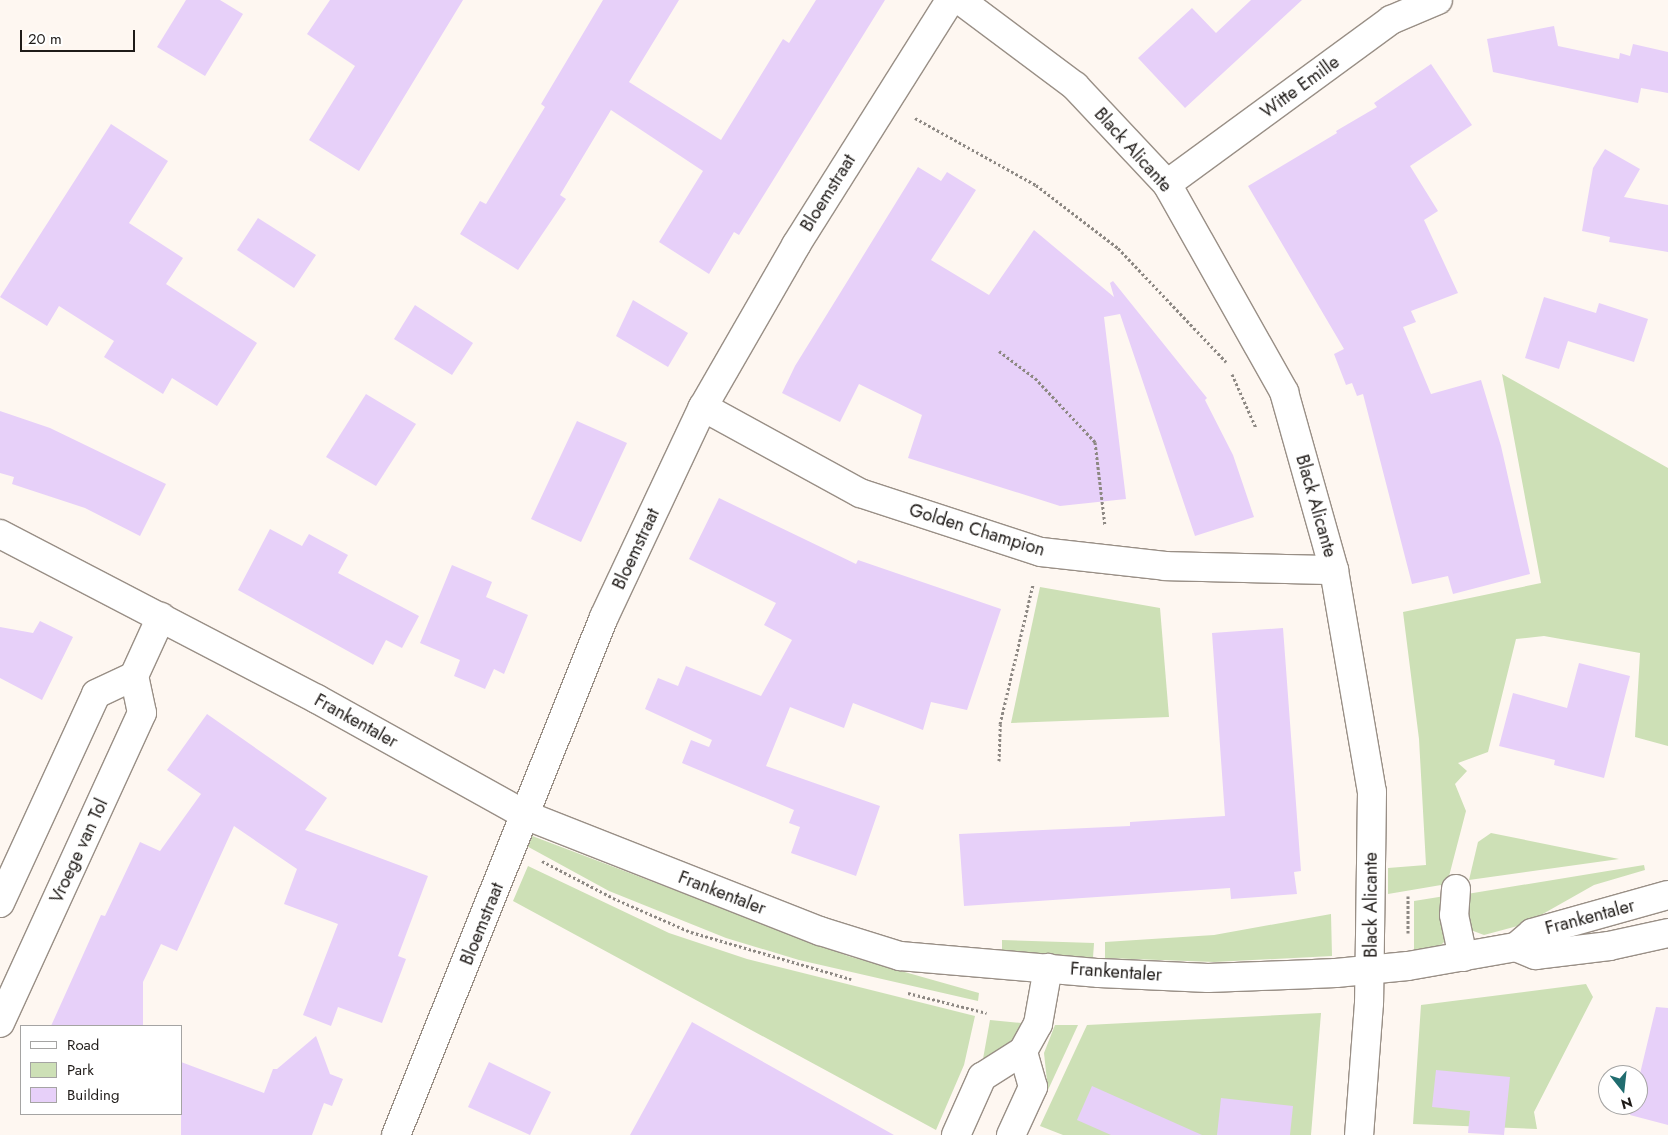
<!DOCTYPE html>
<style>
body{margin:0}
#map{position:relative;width:1668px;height:1135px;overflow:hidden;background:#fef7f1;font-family:Jost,sans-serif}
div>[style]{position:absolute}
.green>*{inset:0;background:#cde0b6}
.building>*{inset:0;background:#e7d0f9}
.path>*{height:3px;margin-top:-1.5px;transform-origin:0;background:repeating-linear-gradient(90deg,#8d8883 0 2.5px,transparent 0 5px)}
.roads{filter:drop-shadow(1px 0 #998f86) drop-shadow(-1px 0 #998f86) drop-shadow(0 1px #998f86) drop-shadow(0 -1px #998f86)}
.minor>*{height:28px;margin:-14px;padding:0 14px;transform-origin:14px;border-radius:14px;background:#fff}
span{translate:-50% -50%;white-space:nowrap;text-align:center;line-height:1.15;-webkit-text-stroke:4px #fff;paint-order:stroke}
.street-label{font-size:18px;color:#1f1b18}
.legend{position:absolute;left:20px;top:1025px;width:162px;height:90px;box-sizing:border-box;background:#fff;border:1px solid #a5a4a3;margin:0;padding:6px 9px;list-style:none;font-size:15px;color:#1f1b18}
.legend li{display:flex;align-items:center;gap:10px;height:25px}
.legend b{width:25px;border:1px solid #a5a4a3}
.north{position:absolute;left:1598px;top:1065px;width:50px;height:50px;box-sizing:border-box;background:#fff;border:1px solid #a5a4a3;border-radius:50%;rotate:164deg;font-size:14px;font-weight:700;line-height:20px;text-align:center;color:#1f1b18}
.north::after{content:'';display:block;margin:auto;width:18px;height:22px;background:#206c6f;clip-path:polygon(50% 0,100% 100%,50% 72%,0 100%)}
.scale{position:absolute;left:20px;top:30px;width:115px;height:22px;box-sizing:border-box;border:2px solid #1f1b18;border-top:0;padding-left:6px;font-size:15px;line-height:18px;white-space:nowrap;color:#1f1b18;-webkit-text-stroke:4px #fff;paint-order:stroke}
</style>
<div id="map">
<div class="green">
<i style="clip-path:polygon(1502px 374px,1668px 468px,1668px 746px,1635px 737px,1640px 653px,1544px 636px,1516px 639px,1488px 752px,1458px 763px,1467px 771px,1455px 784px,1466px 811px,1447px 884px,1388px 894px,1388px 868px,1426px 865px,1419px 739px,1403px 612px,1541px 583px)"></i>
<i style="clip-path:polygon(1040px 587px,1160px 608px,1169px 717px,1011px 723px)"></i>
<i style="clip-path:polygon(1491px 833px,1619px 859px,1469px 880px,1478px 842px)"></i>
<i style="clip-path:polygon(527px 834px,848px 956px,979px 993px,978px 1001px,799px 960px,726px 938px,609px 891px,523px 844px)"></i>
<i style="clip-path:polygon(1644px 865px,1645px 870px,1594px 885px,1525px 924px,1484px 935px,1468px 929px,1467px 894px)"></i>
<i style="clip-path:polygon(528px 866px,669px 933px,747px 959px,975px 1016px,964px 1065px,936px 1130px,513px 901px)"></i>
<i style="clip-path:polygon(1445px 896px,1448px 936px,1445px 941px,1440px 946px,1414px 950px,1414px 901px)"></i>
<i style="clip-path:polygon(1331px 914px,1332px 956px,1214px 962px,1105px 958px,1105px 942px,1214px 935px)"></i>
<i style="clip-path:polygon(1002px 940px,1094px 943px,1093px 958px,1002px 950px)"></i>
<i style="clip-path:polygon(1586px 984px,1593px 997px,1534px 1112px,1537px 1129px,1413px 1124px,1421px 1005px)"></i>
<i style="clip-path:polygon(1321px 1013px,1311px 1135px,1063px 1135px,1040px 1126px,1087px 1025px)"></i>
<i style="clip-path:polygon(990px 1020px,1022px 1023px,1016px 1038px,981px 1070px)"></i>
<i style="clip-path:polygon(1055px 1025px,1078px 1025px,1048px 1090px,1044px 1053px)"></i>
</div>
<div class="building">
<i style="clip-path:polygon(186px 0,220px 0,243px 14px,205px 76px,157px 47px)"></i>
<i style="clip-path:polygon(330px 0,463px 0,359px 171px,309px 140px,355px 66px,307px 34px)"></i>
<i style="clip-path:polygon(603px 0,679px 0,629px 82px,721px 140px,783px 39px,789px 43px,816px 0,885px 0,739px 235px,734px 232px,709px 274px,659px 242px,703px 171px,611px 110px,560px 195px,566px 199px,518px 270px,460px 234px,480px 201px,486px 204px,545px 107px,541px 104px)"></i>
<i style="clip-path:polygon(1251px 0,1302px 0,1185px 108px,1138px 58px,1192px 8px,1216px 33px)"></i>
<i style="clip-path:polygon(1554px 26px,1558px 46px,1619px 59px,1620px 53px,1630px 56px,1633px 44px,1668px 52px,1668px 93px,1641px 88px,1638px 103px,1493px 72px,1487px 39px)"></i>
<i style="clip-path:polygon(1431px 64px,1472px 125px,1410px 166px,1438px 211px,1424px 220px,1458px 293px,1411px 311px,1416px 322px,1403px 327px,1431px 394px,1481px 380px,1501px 446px,1530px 574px,1453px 594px,1448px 576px,1412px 584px,1363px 394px,1357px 396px,1352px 383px,1346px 385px,1334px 354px,1344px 349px,1248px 186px,1337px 133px,1336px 131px,1377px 107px,1374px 103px)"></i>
<i style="clip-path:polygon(111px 124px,168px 161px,129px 223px,183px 258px,166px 284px,257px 343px,217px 406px,172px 378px,163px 394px,104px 357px,114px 341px,59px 306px,47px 326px,0 297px)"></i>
<i style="clip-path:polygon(1605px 149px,1640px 169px,1624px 197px,1668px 205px,1668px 252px,1609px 242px,1610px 237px,1582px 231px,1593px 168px)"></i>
<i style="clip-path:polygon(918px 167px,941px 181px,947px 172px,976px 190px,931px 260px,989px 295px,1034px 230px,1114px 297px,1110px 283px,1113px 281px,1207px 398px,1205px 400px,1233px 455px,1254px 517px,1195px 536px,1120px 314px,1104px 317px,1126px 499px,1060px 506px,908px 458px,922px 415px,859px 384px,840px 422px,782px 393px,795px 366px)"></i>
<i style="clip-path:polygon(258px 218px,316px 255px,294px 288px,237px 250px)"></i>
<i style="clip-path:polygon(1544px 297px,1596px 313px,1599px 303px,1648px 319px,1634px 362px,1568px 341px,1559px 369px,1525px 358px)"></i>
<i style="clip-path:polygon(633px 300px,688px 333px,668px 367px,616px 336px)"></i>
<i style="clip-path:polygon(415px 305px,473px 343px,452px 375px,394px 339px)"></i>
<i style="clip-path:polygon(366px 394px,416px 424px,376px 486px,326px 457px)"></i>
<i style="clip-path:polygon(0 411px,50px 428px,166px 484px,140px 536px,85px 508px,12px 484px,14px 477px,0 473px)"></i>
<i style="clip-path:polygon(577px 421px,627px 443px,581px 542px,531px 519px)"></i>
<i style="clip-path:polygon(719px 498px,856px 564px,858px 560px,1001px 609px,967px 710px,931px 702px,923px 730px,853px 703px,844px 728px,790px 707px,766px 766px,880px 806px,856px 876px,791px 853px,800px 827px,789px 823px,794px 810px,682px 763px,691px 740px,709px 747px,712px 740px,645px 709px,658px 678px,678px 686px,686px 666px,761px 696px,792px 640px,764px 625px,776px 603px,689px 559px)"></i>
<i style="clip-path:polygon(270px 529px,302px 546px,309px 534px,348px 555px,338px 573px,419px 616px,402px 648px,386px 640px,373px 665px,238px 590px)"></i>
<i style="clip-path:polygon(452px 565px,492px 582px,486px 597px,528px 615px,504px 674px,494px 669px,485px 689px,454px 676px,460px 660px,420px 643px)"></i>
<i style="clip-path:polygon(40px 621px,73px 637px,42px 700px,0 678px,0 627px,33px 633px)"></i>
<i style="clip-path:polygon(1283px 628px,1301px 871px,1294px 872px,1297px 894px,1231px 899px,1230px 888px,964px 906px,959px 834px,1130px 826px,1130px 822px,1225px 816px,1212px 633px)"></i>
<i style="clip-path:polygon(1579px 663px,1630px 676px,1604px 778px,1554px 765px,1555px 760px,1499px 746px,1513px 693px,1567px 708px)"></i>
<i style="clip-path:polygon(207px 714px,327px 798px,305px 830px,428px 876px,398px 956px,406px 959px,382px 1023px,338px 1007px,331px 1026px,303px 1015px,338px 924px,284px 904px,297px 869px,234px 826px,177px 951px,161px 944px,143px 982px,143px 1026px,51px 1026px,101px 915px,105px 916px,140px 842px,160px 851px,201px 794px,167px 770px)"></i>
<i style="clip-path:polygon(1656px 1007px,1668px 1008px,1668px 1125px,1630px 1115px,1633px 1105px,1638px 1105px,1638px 1082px)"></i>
<i style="clip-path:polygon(692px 1022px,799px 1082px,894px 1135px,630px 1135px)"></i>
<i style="clip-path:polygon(316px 1036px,330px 1074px,343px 1079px,332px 1106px,324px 1103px,312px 1135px,181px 1135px,181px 1062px,264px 1093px,273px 1069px,277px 1069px)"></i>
<i style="clip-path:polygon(489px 1062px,551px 1092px,530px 1135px,468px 1107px)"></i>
<i style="clip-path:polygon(1436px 1070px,1510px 1077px,1504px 1135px,1468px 1133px,1470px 1111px,1432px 1107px)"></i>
<i style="clip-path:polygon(1092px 1086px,1202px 1135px,1111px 1135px,1077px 1120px)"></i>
<i style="clip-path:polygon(1221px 1098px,1293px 1106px,1290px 1135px,1217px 1135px)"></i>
</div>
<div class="path">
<i style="left:915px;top:118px;width:138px;rotate:29deg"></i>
<i style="left:1036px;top:185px;width:103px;rotate:37.5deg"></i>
<i style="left:1118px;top:248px;width:157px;rotate:46.5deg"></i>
<i style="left:999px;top:351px;width:45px;rotate:36.9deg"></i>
<i style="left:1035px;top:378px;width:88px;rotate:46.8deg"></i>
<i style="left:1095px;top:442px;width:85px;rotate:83.2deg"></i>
<i style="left:1232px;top:374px;width:59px;rotate:66deg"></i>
<i style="left:999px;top:761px;width:37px;rotate:-88deg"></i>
<i style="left:1000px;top:724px;width:144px;rotate:-76.7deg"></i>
<i style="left:542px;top:861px;width:80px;rotate:27.5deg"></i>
<i style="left:613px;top:898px;width:85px;rotate:23.6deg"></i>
<i style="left:691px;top:932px;width:167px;rotate:16.4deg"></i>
<i style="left:1408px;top:896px;width:37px;rotate:90deg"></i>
<i style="left:908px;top:993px;width:81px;rotate:14.2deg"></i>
</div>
<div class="roads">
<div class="minor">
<i style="left:960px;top:0;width:144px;rotate:36.8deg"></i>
<i style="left:1075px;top:86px;width:134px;rotate:46.8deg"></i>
<i style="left:1167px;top:184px;width:239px;rotate:60.6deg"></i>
<i style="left:1284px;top:392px;width:185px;rotate:74.3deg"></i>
<i style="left:1334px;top:570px;width:225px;rotate:80.3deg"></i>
<i style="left:1372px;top:792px;width:211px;rotate:90.8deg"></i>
<i style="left:1369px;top:1003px;width:132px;rotate:94.3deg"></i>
<i style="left:1167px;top:184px;width:278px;rotate:-36.2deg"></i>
<i style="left:1391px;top:20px;width:51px;rotate:-23.1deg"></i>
<i style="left:703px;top:407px;width:179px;rotate:28.7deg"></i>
<i style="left:860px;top:493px;width:190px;rotate:18.1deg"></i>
<i style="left:1041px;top:552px;width:125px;rotate:6.4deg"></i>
<i style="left:1165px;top:566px;width:169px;rotate:1.4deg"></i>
<i style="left:0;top:534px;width:357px;rotate:27.5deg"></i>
<i style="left:317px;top:699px;width:238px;rotate:29.1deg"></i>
<i style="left:525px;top:815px;width:317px;rotate:21.5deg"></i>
<i style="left:820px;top:931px;width:84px;rotate:17.4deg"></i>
<i style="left:900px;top:956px;width:200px;rotate:4.9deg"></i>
<i style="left:1099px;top:973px;width:109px;rotate:2.6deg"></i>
<i style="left:1208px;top:978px;width:128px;rotate:-2.2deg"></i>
<i style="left:1336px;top:973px;width:72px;rotate:-5.6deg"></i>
<i style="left:1408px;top:966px;width:110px;rotate:-10deg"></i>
<i style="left:1516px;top:947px;width:21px;rotate:-41deg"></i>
<i style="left:1532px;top:933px;width:141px;rotate:-15.6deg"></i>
<i style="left:1456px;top:889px;width:26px;rotate:94deg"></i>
<i style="left:1454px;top:915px;width:43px;rotate:77.9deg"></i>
<i style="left:0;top:903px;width:230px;rotate:-65.3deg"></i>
<i style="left:96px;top:694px;width:42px;rotate:-25.3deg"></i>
<i style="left:1516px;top:947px;width:21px;rotate:23deg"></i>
<i style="left:1535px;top:955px;width:75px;rotate:-6.9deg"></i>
<i style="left:1609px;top:946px;width:60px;rotate:-12.4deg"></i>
<i style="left:0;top:1023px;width:341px;rotate:-65.4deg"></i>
<i style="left:142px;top:713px;width:38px;rotate:-102deg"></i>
<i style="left:134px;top:676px;width:65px;rotate:-65.4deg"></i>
<i style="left:396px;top:1135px;width:558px;rotate:-68.12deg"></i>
<i style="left:604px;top:617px;width:232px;rotate:-64.8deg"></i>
<i style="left:703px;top:407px;width:187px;rotate:-60.1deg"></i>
<i style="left:796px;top:245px;width:289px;rotate:-57.8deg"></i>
<i style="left:956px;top:1135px;width:64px;rotate:-65.9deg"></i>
<i style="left:982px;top:1077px;width:49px;rotate:-32.4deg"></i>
<i style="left:1023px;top:1051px;width:31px;rotate:-61deg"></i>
<i style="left:1038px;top:1024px;width:57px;rotate:-79.9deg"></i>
<i style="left:1011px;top:1135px;width:53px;rotate:-65.4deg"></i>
<i style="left:1033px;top:1087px;width:37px;rotate:-106deg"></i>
</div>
</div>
<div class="street-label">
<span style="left:1300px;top:87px;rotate:-36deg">Witte Emille</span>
<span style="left:1133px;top:150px;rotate:48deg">Black Alicante</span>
<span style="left:828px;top:193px;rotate:-58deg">Bloemstraat</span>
<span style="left:1316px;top:506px;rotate:74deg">Black Alicante</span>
<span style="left:977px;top:530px;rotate:17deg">Golden Champion</span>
<span style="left:636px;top:549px;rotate:-65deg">Bloemstraat</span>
<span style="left:356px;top:721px;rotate:29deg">Frankentaler</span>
<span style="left:79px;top:851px;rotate:-65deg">Vroege van Tol</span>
<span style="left:722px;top:893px;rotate:21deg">Frankentaler</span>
<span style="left:1371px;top:905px;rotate:-90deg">Black Alicante</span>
<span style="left:1590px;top:917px;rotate:-15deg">Frankentaler</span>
<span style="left:482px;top:924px;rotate:-68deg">Bloemstraat</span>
<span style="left:1116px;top:972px;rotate:4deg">Frankentaler</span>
</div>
<ul class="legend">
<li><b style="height:6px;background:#fff"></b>Road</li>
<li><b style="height:14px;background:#cde0b6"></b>Park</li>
<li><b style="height:14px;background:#e7d0f9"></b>Building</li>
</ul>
<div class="north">N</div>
<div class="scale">20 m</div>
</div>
